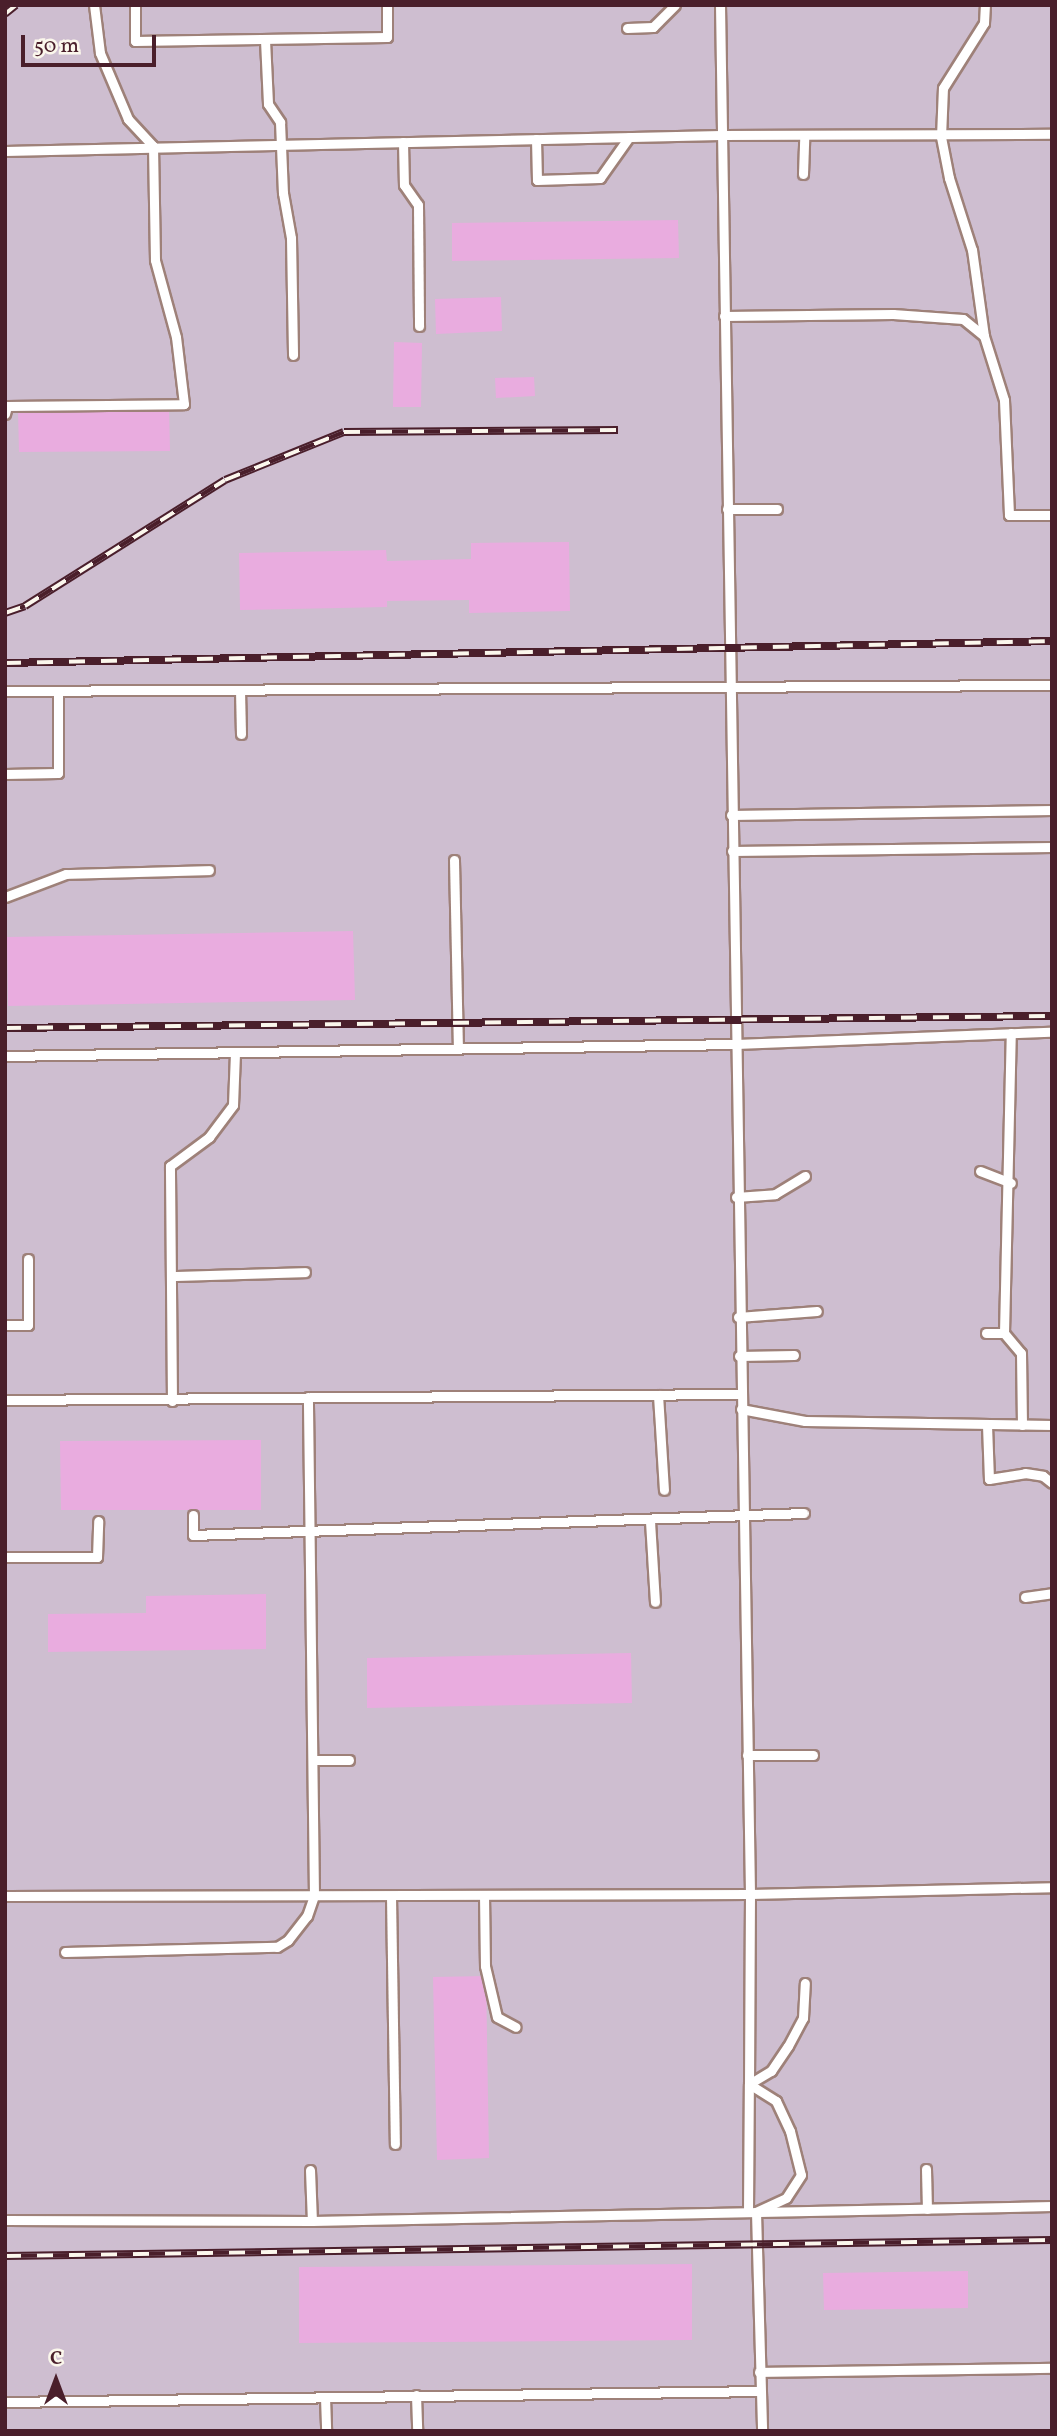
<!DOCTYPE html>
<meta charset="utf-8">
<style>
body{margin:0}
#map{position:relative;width:1057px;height:2436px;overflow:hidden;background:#f2e3c7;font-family:Vollkorn,serif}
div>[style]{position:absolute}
.industrial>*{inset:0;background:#cebed0}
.building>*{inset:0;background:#e9acdf}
.roads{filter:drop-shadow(2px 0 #9e8179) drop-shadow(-2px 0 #9e8179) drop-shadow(0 2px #9e8179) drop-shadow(0 -2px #9e8179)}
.service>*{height:9px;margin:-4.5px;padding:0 4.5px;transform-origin:4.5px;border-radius:4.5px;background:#fff}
.rail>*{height:8px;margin-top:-4px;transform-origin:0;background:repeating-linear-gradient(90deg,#fbf7ec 0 16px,#4a1f2b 0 32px);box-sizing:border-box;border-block:2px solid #4a1f2b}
span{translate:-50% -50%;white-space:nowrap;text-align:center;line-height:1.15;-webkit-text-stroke:5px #fbf7ec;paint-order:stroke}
.frame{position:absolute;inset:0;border:7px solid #4a1f2b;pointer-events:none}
.north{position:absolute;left:21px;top:2345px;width:70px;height:70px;-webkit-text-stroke:5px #fbf7ec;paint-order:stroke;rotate:0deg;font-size:19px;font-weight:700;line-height:28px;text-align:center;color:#4a1f2b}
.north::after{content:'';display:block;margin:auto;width:24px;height:32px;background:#4a1f2b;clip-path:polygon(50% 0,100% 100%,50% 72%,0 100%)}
.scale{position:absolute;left:21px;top:35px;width:135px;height:32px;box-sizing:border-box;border:4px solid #4a1f2b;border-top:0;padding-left:9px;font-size:21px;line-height:24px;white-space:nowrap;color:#4a1f2b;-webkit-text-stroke:5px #fbf7ec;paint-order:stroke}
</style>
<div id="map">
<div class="industrial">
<i style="clip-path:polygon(5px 5px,1052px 5px,1052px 2431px,5px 2431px)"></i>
</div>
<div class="building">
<i style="clip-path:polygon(678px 220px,679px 258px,452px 261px,452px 223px)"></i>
<i style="clip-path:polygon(501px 297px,502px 331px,436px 334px,435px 299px)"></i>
<i style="clip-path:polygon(394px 342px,422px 343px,421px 407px,393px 407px)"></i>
<i style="clip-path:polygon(534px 377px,535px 396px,496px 398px,495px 378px)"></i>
<i style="clip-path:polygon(169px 408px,170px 451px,19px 452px,18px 409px)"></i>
<i style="clip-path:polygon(569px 542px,570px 611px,469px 613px,469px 600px,387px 601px,387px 607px,240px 610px,239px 553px,386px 550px,387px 561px,471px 559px,471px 543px)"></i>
<i style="clip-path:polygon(353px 931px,355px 1000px,8px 1006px,7px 937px)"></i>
<i style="clip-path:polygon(261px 1440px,261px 1510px,61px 1510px,60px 1441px)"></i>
<i style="clip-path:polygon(266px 1594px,266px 1649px,48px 1652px,48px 1614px,146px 1613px,146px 1596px)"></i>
<i style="clip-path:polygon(631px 1653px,632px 1703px,367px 1708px,367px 1658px)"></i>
<i style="clip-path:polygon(486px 1976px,489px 2158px,437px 2160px,433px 1977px)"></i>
<i style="clip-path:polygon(692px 2264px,692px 2340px,299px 2343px,299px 2267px)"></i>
<i style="clip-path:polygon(968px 2271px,968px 2308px,824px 2310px,823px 2273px)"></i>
</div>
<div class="roads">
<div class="service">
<i style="left:135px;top:5px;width:36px;rotate:90deg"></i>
<i style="left:135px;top:41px;width:252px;rotate:-0.9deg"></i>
<i style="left:387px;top:37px;width:32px;rotate:-90deg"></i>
<i style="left:720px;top:5px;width:1889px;rotate:89.09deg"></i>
<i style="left:750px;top:1894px;width:190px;rotate:90.3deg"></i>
<i style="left:749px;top:2084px;width:32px;rotate:32deg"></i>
<i style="left:776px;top:2101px;width:33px;rotate:65deg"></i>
<i style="left:790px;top:2131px;width:45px;rotate:76deg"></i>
<i style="left:801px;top:2175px;width:27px;rotate:123deg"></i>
<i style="left:786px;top:2198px;width:33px;rotate:155deg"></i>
<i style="left:756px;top:2212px;width:219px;rotate:88.4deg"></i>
<i style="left:627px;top:28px;width:26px;rotate:-2deg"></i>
<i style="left:653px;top:27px;width:31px;rotate:-45deg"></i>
<i style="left:265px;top:40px;width:64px;rotate:87.3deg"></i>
<i style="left:268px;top:104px;width:22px;rotate:56deg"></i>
<i style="left:280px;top:122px;width:71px;rotate:87.6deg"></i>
<i style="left:283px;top:193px;width:46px;rotate:79.9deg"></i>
<i style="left:291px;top:238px;width:117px;rotate:89deg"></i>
<i style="left:536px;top:139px;width:41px;rotate:88.6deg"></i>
<i style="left:537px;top:180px;width:63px;rotate:-1.8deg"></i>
<i style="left:600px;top:178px;width:50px;rotate:-54.7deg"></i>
<i style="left:403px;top:142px;width:43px;rotate:88.7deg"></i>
<i style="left:404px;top:185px;width:24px;rotate:55deg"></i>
<i style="left:418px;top:205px;width:121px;rotate:89.5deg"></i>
<i style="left:5px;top:151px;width:716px;rotate:-1.28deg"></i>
<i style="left:721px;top:135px;width:331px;rotate:-0.2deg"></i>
<i style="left:803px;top:174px;width:38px;rotate:-88deg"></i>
<i style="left:724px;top:316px;width:169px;rotate:-0.7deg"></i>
<i style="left:893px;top:314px;width:70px;rotate:4.1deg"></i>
<i style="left:963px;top:319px;width:27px;rotate:39deg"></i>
<i style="left:984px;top:336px;width:67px;rotate:72.6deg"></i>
<i style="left:1004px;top:400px;width:115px;rotate:87.5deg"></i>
<i style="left:1009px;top:515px;width:43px"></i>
<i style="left:984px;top:336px;width:87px;rotate:-97.9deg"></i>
<i style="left:972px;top:250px;width:76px;rotate:-107.7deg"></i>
<i style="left:949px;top:178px;width:42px;rotate:-101deg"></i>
<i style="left:941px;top:137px;width:49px;rotate:-87.7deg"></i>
<i style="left:943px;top:88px;width:77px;rotate:-57.8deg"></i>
<i style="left:984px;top:23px;width:18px;rotate:-87deg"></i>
<i style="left:5px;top:414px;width:8px;rotate:-76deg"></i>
<i style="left:7px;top:406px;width:177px;rotate:-0.6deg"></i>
<i style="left:184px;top:404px;width:67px;rotate:-96.8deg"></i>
<i style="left:176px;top:337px;width:80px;rotate:-105.3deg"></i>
<i style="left:155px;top:260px;width:114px;rotate:-91deg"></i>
<i style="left:153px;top:146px;width:37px;rotate:-133deg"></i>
<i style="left:128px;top:119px;width:72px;rotate:-113deg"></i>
<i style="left:100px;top:53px;width:48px;rotate:-97.1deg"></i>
<i style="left:727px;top:509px;width:50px"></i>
<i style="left:240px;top:690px;width:44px;rotate:88.7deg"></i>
<i style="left:5px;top:691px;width:1047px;rotate:-0.33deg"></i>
<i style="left:5px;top:774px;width:53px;rotate:-1.1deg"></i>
<i style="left:58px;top:773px;width:82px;rotate:-90deg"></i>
<i style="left:731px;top:815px;width:321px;rotate:-0.9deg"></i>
<i style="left:732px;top:851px;width:320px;rotate:-0.7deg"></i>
<i style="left:454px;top:860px;width:188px;rotate:88.8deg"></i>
<i style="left:5px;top:897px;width:65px;rotate:-20.7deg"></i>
<i style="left:66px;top:874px;width:143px;rotate:-1.6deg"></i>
<i style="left:5px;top:1056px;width:729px;rotate:-0.94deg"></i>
<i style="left:734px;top:1044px;width:318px;rotate:-2.2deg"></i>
<i style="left:980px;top:1171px;width:33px;rotate:21deg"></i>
<i style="left:736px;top:1197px;width:39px;rotate:-4deg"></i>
<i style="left:775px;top:1194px;width:35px;rotate:-31deg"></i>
<i style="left:172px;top:1276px;width:133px;rotate:-1.7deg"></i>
<i style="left:738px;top:1317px;width:79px;rotate:-4.3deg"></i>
<i style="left:5px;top:1325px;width:23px"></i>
<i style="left:28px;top:1325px;width:66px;rotate:-90deg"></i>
<i style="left:986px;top:1333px;width:18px"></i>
<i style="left:1004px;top:1333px;width:26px;rotate:50deg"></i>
<i style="left:1021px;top:1353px;width:72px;rotate:89.2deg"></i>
<i style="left:1004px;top:1333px;width:300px;rotate:-88.7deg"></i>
<i style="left:739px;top:1356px;width:55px;rotate:-1deg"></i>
<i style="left:658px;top:1395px;width:95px;rotate:86.4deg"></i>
<i style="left:5px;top:1400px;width:734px;rotate:-0.47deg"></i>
<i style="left:172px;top:1401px;width:235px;rotate:-90.5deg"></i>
<i style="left:170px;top:1166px;width:49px;rotate:-36.6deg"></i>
<i style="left:209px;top:1137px;width:40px;rotate:-53deg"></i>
<i style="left:233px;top:1105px;width:53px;rotate:-87.8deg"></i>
<i style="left:741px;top:1409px;width:65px;rotate:10.6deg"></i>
<i style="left:805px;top:1421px;width:247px;rotate:0.9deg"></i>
<i style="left:987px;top:1425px;width:54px;rotate:87.9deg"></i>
<i style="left:989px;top:1479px;width:36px;rotate:-9deg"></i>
<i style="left:1025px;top:1473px;width:18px;rotate:9deg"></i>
<i style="left:1043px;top:1476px;width:11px;rotate:38deg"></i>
<i style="left:193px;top:1515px;width:20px;rotate:90deg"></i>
<i style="left:193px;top:1535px;width:611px;rotate:-2.06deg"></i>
<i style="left:650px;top:1521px;width:81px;rotate:86.5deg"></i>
<i style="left:5px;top:1557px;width:92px"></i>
<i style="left:97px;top:1557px;width:36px;rotate:-88deg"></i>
<i style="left:1025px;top:1597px;width:27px;rotate:-8deg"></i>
<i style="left:747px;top:1755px;width:66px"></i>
<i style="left:313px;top:1760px;width:36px"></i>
<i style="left:484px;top:1895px;width:71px;rotate:89.2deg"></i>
<i style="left:485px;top:1966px;width:52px;rotate:76.8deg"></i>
<i style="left:497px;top:2017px;width:21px;rotate:28deg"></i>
<i style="left:5px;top:1896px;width:745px;rotate:-0.15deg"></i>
<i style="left:750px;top:1894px;width:302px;rotate:-1.3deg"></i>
<i style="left:391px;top:1896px;width:248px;rotate:89.1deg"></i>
<i style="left:65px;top:1952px;width:212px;rotate:-1.4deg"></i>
<i style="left:277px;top:1947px;width:13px;rotate:-32deg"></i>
<i style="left:288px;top:1940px;width:31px;rotate:-52deg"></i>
<i style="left:307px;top:1916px;width:21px;rotate:-71deg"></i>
<i style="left:314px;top:1896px;width:499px;rotate:-90.7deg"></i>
<i style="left:926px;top:2169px;width:40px;rotate:88.6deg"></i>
<i style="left:310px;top:2170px;width:51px;rotate:87.8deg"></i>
<i style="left:748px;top:2212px;width:128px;rotate:-89.6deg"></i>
<i style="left:749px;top:2084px;width:26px;rotate:-31deg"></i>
<i style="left:771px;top:2071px;width:30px;rotate:-56deg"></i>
<i style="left:788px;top:2046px;width:32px;rotate:-62deg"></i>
<i style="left:803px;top:2018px;width:35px;rotate:-87deg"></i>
<i style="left:5px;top:2220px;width:307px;rotate:0.2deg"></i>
<i style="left:312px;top:2221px;width:740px;rotate:-1.16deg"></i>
<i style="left:759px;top:2372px;width:293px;rotate:-0.8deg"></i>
<i style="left:416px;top:2395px;width:36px;rotate:88deg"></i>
<i style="left:325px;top:2397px;width:34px;rotate:88deg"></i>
<i style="left:5px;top:2402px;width:755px;rotate:-0.83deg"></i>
</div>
</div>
<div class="rail">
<i style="left:5px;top:14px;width:14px;rotate:-39deg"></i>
<i style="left:5px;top:613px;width:21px;rotate:-19deg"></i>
<i style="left:25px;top:606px;width:236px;rotate:-32.2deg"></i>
<i style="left:225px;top:480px;width:128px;rotate:-22deg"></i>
<i style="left:344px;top:432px;width:274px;rotate:-0.4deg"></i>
<i style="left:5px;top:663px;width:1047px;rotate:-1.2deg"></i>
<i style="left:5px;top:1028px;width:1047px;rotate:-0.66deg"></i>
<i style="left:5px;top:2256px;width:1047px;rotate:-0.88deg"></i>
</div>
<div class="frame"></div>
<div class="north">С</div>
<div class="scale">50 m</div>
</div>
